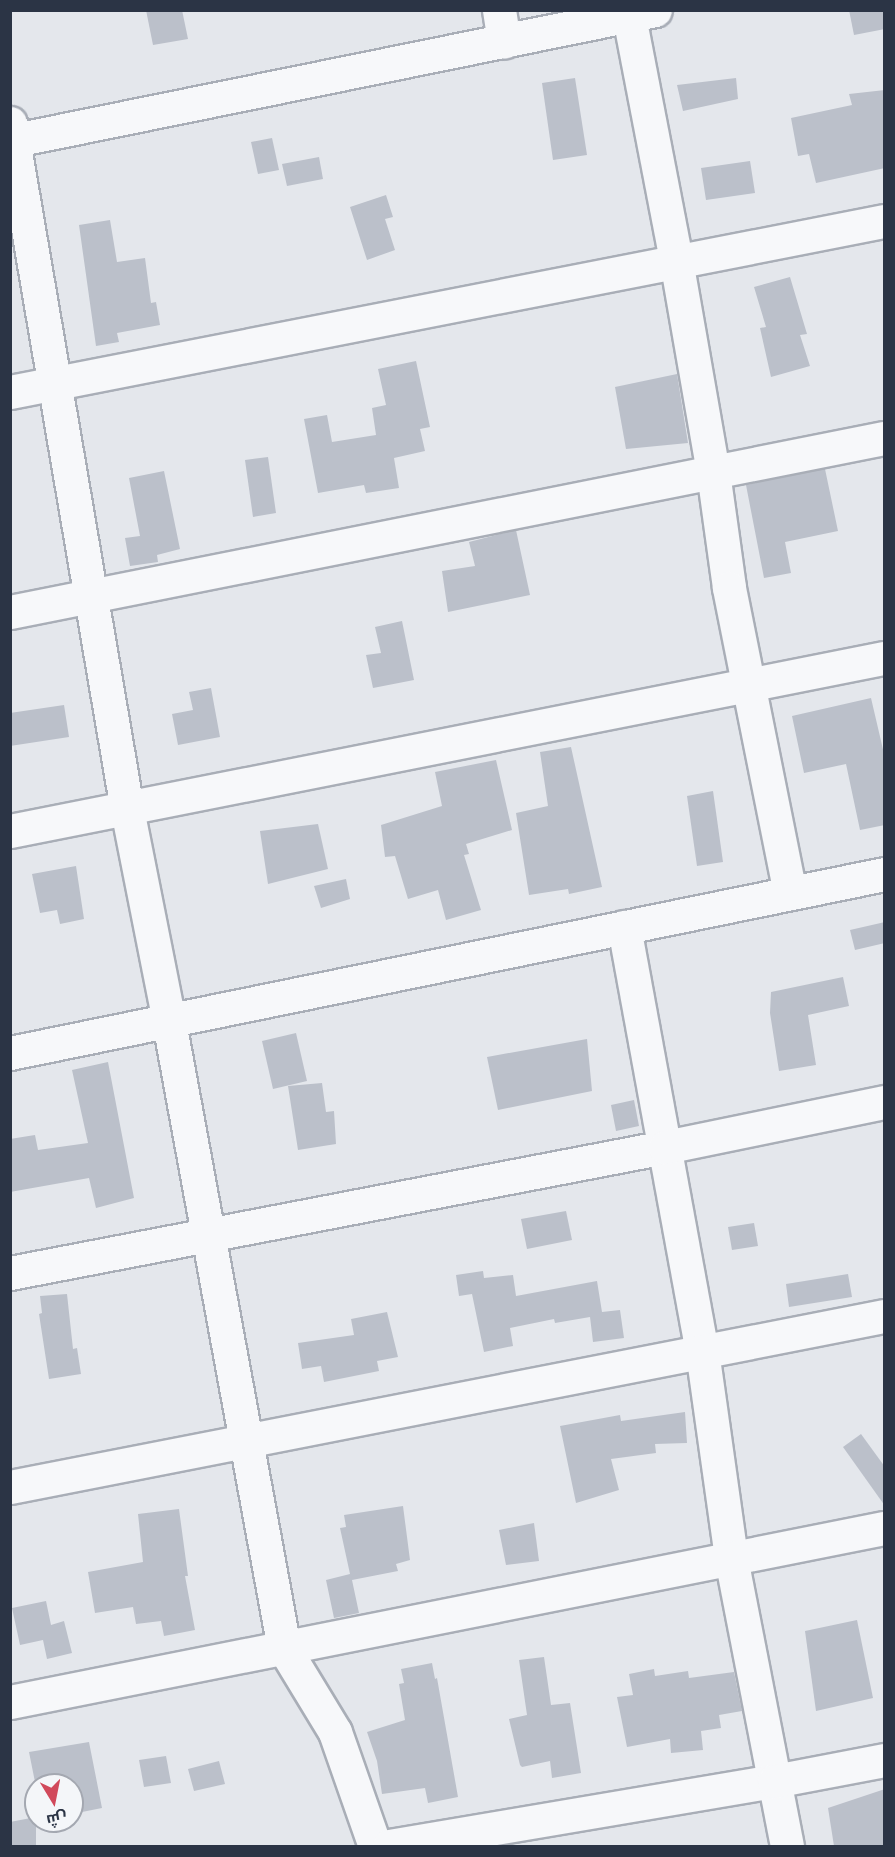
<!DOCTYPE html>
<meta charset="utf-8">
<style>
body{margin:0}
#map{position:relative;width:895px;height:1857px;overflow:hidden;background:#e4e7ec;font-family:Helvetica,Cairo,sans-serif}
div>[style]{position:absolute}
.building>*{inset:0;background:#bbc0ca}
.roads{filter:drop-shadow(2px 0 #a9aeb7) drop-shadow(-2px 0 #a9aeb7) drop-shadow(0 2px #a9aeb7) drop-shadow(0 -2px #a9aeb7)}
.minor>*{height:33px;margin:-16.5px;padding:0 16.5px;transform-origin:16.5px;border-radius:16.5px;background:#f7f8fa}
span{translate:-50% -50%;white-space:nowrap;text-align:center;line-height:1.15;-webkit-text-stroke:6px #f4f6f9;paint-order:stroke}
.frame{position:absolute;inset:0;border:12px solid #2b3445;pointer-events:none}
.north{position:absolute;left:24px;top:1773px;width:60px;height:60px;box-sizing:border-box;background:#f4f6f9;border:2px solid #a4a8b1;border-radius:50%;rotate:170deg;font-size:16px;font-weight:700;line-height:24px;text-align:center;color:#2b3445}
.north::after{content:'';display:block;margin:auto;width:21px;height:27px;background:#d1495b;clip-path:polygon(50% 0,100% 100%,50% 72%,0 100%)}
</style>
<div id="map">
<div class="building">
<i style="clip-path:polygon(146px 10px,182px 10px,188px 39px,153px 45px)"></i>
<i style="clip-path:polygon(849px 10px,885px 10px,885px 29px,854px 35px)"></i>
<i style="clip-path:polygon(575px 78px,587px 155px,553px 160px,542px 83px)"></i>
<i style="clip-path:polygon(736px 78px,738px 99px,683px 111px,677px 85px)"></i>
<i style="clip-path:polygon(885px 90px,885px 168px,816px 183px,809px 154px,798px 156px,791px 118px,852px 105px,849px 94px)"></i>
<i style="clip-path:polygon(272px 138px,279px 170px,258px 174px,251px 142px)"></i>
<i style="clip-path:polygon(319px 157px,323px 179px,287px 186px,282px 164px)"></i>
<i style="clip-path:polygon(750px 161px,755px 193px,706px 200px,701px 168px)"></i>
<i style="clip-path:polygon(386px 195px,393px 217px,385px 219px,395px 250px,367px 260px,350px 207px)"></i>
<i style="clip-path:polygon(110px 220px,117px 262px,145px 258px,151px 303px,156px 302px,160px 325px,117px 333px,119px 342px,96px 346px,79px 225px)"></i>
<i style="clip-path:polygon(790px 277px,807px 334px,800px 335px,810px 366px,771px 377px,760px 328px,766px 327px,754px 287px)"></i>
<i style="clip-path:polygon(416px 361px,430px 427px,420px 429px,425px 451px,394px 458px,399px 488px,366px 493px,364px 485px,318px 493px,304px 419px,327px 415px,332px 442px,376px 435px,372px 408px,386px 405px,378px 369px)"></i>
<i style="clip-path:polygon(677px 374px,688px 443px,626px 449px,615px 387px)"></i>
<i style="clip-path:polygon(268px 457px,276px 513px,253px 517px,245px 460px)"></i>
<i style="clip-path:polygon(825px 469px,838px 531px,785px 542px,791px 573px,764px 578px,746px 485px)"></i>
<i style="clip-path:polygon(164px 471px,180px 549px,157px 555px,158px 562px,130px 566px,125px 538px,140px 536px,129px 478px)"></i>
<i style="clip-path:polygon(516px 530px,530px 595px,448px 612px,442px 571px,475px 566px,469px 542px)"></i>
<i style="clip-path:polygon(402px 621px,414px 680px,373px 688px,366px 655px,381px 653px,375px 627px)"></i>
<i style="clip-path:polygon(211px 688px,220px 737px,178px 745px,172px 714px,193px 710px,189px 692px)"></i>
<i style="clip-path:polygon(871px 698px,885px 758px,885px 825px,860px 830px,846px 764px,804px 773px,792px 716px)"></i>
<i style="clip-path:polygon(64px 705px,69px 737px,10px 746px,10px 713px)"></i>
<i style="clip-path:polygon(571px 747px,602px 887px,569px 894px,568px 889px,529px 895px,516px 813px,548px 806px,540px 752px)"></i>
<i style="clip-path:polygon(496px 760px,512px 830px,466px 844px,469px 854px,464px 855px,481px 910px,446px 920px,438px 890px,408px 899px,395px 856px,385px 857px,381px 825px,442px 806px,435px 772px)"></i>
<i style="clip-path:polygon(713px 791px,723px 862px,697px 866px,687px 796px)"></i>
<i style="clip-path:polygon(318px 824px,328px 869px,268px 884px,260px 831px)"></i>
<i style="clip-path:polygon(76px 866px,84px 919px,60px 924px,57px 910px,40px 913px,32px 874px)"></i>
<i style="clip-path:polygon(346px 879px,350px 899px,321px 908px,314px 886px)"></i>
<i style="clip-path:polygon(885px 922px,885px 943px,855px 950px,850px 930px)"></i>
<i style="clip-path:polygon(843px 977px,849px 1006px,808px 1015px,816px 1065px,779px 1071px,770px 1013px,771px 992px)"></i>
<i style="clip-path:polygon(296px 1033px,307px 1081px,273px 1089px,262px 1041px)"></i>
<i style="clip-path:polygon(587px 1039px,592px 1091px,498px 1110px,487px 1057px)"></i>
<i style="clip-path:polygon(108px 1062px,134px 1198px,96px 1208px,89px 1178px,10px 1192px,10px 1139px,35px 1135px,38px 1150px,88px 1143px,72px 1070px)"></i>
<i style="clip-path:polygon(322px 1083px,326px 1112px,334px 1111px,336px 1144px,298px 1150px,288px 1086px)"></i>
<i style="clip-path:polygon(634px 1100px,639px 1126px,616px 1131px,611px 1105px)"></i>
<i style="clip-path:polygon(566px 1211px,572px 1240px,527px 1249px,521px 1219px)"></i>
<i style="clip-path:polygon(754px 1223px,758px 1246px,732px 1250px,728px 1227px)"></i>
<i style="clip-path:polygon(483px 1271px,484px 1278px,513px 1275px,516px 1296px,597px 1281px,602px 1312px,620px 1310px,624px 1338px,593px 1342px,590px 1317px,555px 1323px,554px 1319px,510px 1328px,513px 1346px,484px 1352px,472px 1294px,459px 1296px,456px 1275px)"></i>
<i style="clip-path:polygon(848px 1274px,852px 1297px,789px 1307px,786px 1284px)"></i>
<i style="clip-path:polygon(67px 1294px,73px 1349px,77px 1348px,81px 1374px,49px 1379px,39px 1314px,42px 1313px,40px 1296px)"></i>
<i style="clip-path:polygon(387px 1312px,398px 1357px,377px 1361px,379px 1371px,324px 1382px,321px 1366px,302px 1369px,298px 1343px,354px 1335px,351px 1319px)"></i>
<i style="clip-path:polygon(685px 1412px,687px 1443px,655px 1444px,656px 1453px,611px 1459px,619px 1490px,576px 1503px,560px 1426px,620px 1415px,621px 1421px)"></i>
<i style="clip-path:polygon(861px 1434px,885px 1467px,885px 1506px,843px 1447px)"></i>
<i style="clip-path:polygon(403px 1506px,410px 1560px,396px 1564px,398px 1571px,352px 1580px,359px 1613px,334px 1618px,326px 1580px,350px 1574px,340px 1528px,346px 1527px,344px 1515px)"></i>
<i style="clip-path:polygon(179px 1509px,188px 1576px,185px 1576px,195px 1630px,164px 1636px,161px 1621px,136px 1624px,133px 1607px,95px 1613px,88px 1572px,143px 1562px,138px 1514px)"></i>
<i style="clip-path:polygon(534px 1523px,539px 1561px,506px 1565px,499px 1530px)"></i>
<i style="clip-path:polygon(46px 1601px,51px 1625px,64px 1621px,72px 1653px,47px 1659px,43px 1640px,20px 1645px,12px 1608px)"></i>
<i style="clip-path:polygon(857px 1620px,873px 1698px,816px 1711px,805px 1631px)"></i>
<i style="clip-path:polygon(544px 1657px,551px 1705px,570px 1703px,581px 1773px,552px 1778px,550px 1761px,522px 1767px,520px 1765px,509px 1719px,527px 1715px,519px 1660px)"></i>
<i style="clip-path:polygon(432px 1663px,435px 1679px,437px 1678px,458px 1797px,428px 1803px,425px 1788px,382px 1794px,377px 1761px,367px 1732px,405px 1720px,399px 1684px,404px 1683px,401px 1669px)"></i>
<i style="clip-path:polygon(654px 1669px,655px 1676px,688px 1671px,689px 1678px,734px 1672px,742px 1711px,719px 1715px,721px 1728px,701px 1731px,703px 1750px,671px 1753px,670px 1739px,627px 1747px,617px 1697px,633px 1695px,629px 1674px)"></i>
<i style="clip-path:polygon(89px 1742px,102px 1808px,72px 1814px,72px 1785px,36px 1787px,29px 1752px)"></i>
<i style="clip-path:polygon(166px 1756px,171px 1783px,144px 1787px,139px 1760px)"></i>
<i style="clip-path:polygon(219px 1761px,225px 1784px,194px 1791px,188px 1769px)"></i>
<i style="clip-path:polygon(885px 1789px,885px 1846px,834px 1846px,828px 1808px)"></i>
<i style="clip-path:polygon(36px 1817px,36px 1846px,10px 1846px,10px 1822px)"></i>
</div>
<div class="roads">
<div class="minor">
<i style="left:499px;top:10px;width:32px;rotate:81deg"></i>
<i style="left:629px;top:16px;width:248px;rotate:79.1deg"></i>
<i style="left:676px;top:260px;width:215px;rotate:80.1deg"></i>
<i style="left:713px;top:472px;width:117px;rotate:82.1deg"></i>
<i style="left:729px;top:588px;width:311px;rotate:78.7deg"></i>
<i style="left:10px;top:123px;width:696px;rotate:80.32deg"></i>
<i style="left:127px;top:809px;width:217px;rotate:78.8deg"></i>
<i style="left:169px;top:1022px;width:636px;rotate:79.59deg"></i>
<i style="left:284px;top:1648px;width:98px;rotate:58.7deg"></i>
<i style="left:335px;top:1732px;width:121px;rotate:70.7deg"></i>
<i style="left:10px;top:141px;width:658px;rotate:-11.48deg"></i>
<i style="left:10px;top:392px;width:891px;rotate:-11.07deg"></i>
<i style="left:10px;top:612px;width:891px;rotate:-11.26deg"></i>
<i style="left:10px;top:831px;width:891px;rotate:-11.2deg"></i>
<i style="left:624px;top:927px;width:431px;rotate:79.6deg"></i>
<i style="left:702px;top:1351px;width:209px;rotate:82deg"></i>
<i style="left:731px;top:1558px;width:293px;rotate:79deg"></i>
<i style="left:10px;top:1053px;width:892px;rotate:-11.57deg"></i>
<i style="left:10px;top:1273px;width:667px;rotate:-10.89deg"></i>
<i style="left:665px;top:1147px;width:224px;rotate:-11.6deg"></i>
<i style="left:10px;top:1487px;width:891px;rotate:-11.07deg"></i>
<i style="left:10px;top:1702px;width:891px;rotate:-11.26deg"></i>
<i style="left:389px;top:1846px;width:390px;rotate:-9.6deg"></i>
<i style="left:774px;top:1781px;width:112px;rotate:-10.8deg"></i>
</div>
</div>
<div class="frame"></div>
<div class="north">ش</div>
</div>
